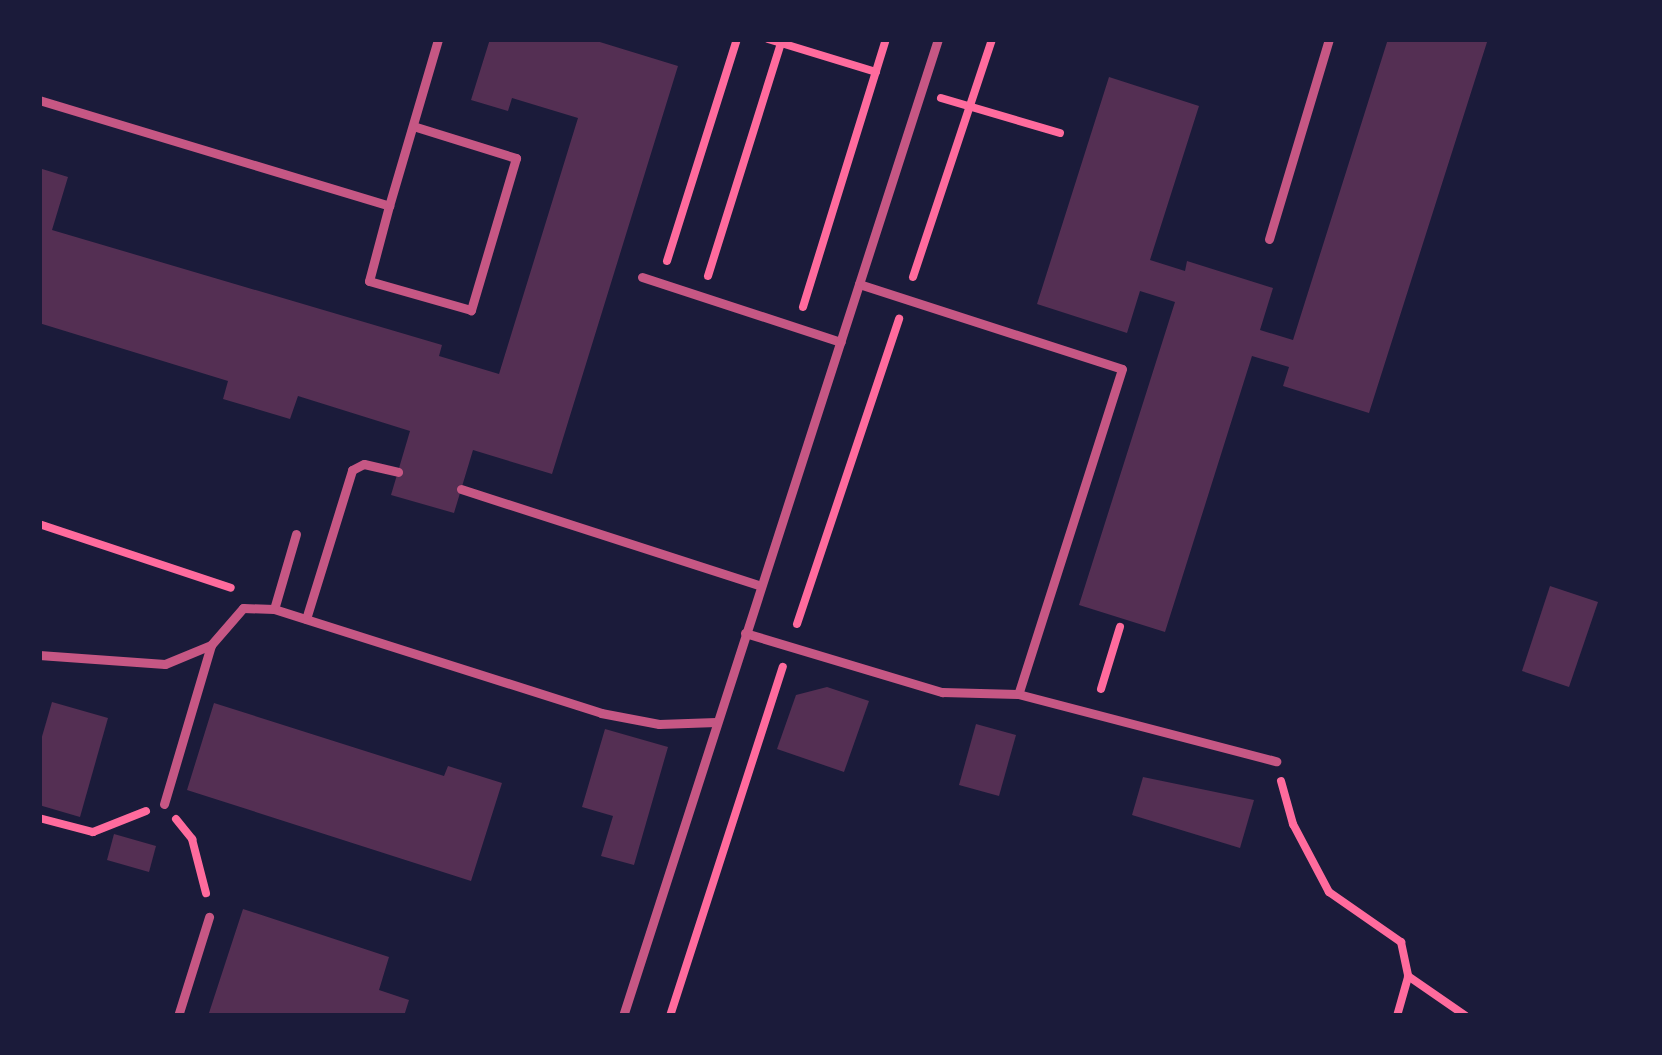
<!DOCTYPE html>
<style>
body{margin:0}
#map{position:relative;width:1662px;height:1055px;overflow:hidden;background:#1b1b3a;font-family:"Open Sans",sans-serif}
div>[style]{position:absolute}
.building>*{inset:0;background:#542f53}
.path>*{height:8px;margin:-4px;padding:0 4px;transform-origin:4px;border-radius:4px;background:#ff6b9d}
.service>*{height:9px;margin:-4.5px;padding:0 4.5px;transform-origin:4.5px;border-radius:4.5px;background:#c65784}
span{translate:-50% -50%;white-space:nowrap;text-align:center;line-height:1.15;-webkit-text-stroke:12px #1b1b3a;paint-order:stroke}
.frame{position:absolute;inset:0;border:42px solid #1b1b3a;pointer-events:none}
</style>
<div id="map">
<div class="building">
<i style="clip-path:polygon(490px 39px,590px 39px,678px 66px,552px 474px,473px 450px,454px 513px,391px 495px,410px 431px,298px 396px,290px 419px,223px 399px,228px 381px,39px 323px,39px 168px,68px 177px,52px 230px,442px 345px,439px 356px,499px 374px,578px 118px,512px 98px,508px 111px,471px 100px)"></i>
<i style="clip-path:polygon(1388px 39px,1488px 39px,1369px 413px,1283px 386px,1289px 367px,1252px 356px,1165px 632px,1079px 605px,1175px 302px,1140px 291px,1127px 333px,1037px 304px,1109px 77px,1199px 106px,1150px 260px,1185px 271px,1187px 261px,1273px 288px,1260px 330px,1293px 340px)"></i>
<i style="clip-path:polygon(1550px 586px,1598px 602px,1569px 687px,1522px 671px)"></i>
<i style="clip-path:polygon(827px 687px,869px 701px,844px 772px,777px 749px,796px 695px)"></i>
<i style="clip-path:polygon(52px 702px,108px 718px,80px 817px,39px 805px,39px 747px)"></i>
<i style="clip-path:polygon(214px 703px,444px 776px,448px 766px,502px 783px,471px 881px,187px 790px)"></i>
<i style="clip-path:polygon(976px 724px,1016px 735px,999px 796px,959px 785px)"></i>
<i style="clip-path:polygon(605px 729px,668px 747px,634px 865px,601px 856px,613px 816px,582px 807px)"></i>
<i style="clip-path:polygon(1143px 777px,1254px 800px,1240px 848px,1132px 815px)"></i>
<i style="clip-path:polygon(114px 834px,156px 846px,149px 872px,107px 860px)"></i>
<i style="clip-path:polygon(243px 909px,389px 957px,379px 990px,409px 1000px,404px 1016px,208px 1016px)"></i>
</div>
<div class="path">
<i style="left:768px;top:39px;width:113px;rotate:17deg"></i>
<i style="left:941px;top:98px;width:124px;rotate:16.4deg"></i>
<i style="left:667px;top:261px;width:233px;rotate:-72.5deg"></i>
<i style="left:708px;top:276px;width:244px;rotate:-72.6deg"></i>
<i style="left:913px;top:277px;width:251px;rotate:-71.6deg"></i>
<i style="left:803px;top:307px;width:281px;rotate:-72.8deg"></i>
<i style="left:39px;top:524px;width:202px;rotate:18.4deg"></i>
<i style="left:797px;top:624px;width:322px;rotate:-71.5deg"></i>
<i style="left:1101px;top:689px;width:65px;rotate:-73deg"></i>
<i style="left:1281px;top:781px;width:45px;rotate:74.4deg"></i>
<i style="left:1293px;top:824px;width:77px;rotate:62.1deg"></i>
<i style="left:1329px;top:892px;width:88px;rotate:34.8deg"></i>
<i style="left:1401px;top:942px;width:35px;rotate:78deg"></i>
<i style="left:1408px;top:976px;width:70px;rotate:34.6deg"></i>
<i style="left:39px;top:818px;width:56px;rotate:14.5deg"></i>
<i style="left:93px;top:832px;width:57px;rotate:-21.6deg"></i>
<i style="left:176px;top:819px;width:26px;rotate:51deg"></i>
<i style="left:192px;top:839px;width:56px;rotate:75.5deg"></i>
<i style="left:670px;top:1016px;width:367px;rotate:-72.1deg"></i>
<i style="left:1397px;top:1016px;width:41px;rotate:-74.2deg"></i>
</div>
<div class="service">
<i style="left:39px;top:100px;width:366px;rotate:16.8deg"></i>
<i style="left:413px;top:126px;width:108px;rotate:17.3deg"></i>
<i style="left:516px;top:158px;width:159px;rotate:106.5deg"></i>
<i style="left:471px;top:310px;width:106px;rotate:-164.1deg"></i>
<i style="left:369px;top:281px;width:78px;rotate:-75.1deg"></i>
<i style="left:389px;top:206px;width:174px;rotate:-73.6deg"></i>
<i style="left:1269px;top:239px;width:209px;rotate:-73.3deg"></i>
<i style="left:642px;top:277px;width:209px;rotate:18.1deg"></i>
<i style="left:859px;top:284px;width:276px;rotate:17.9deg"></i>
<i style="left:1122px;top:369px;width:341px;rotate:107.7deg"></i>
<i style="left:461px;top:489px;width:315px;rotate:17.9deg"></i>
<i style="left:296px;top:534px;width:78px;rotate:106.3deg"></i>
<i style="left:274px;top:609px;width:343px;rotate:17.6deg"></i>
<i style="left:601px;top:713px;width:59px;rotate:10.7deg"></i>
<i style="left:659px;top:724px;width:57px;rotate:-2deg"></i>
<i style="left:306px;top:619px;width:156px;rotate:-72.8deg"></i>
<i style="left:352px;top:470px;width:13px;rotate:-27deg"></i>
<i style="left:364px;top:464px;width:35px;rotate:13deg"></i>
<i style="left:745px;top:633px;width:206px;rotate:16.7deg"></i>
<i style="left:942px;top:692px;width:76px;rotate:1.5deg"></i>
<i style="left:1018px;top:694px;width:267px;rotate:14.6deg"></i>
<i style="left:39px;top:655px;width:126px;rotate:4.1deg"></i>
<i style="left:165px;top:664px;width:50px;rotate:-22.4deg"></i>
<i style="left:211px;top:645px;width:49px;rotate:-49.1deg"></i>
<i style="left:243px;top:608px;width:31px;rotate:2deg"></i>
<i style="left:164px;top:804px;width:166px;rotate:-73.5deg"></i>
<i style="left:178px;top:1016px;width:104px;rotate:-72.6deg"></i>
<i style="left:623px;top:1016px;width:1027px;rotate:-72.13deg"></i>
</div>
<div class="frame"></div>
</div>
